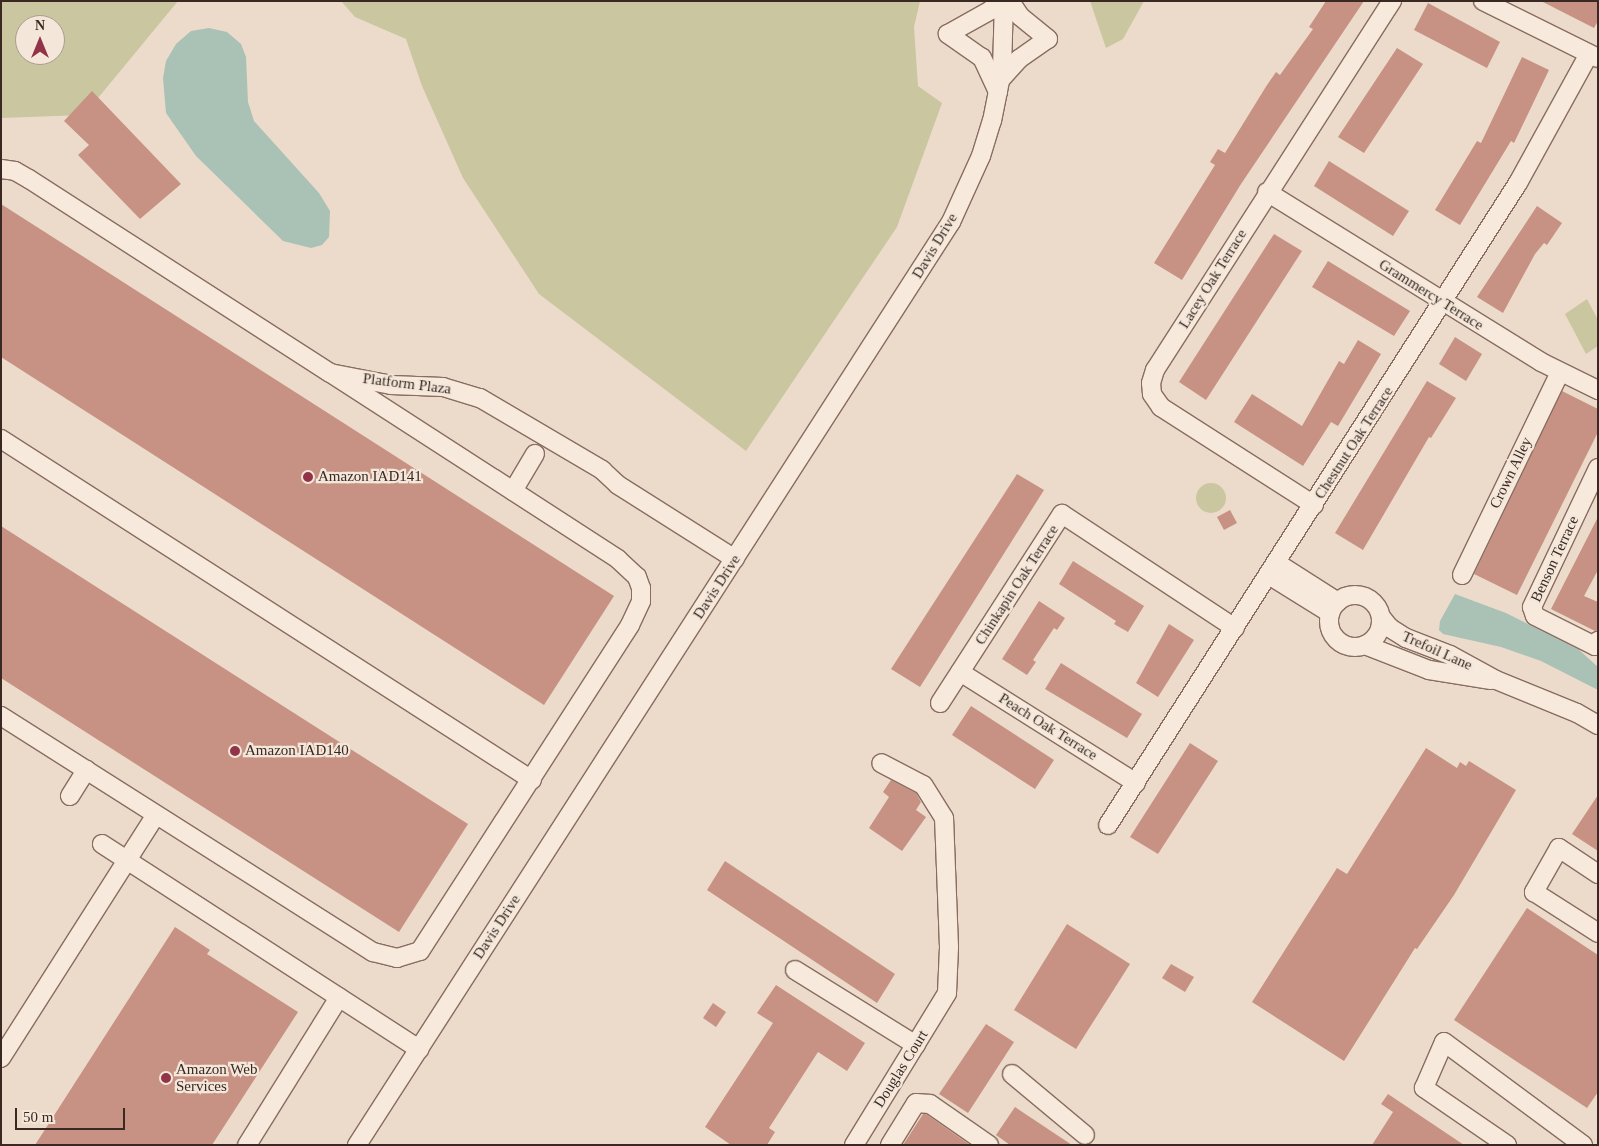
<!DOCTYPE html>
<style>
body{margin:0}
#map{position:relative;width:1599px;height:1146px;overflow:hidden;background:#ecdbca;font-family:"Times New Roman",serif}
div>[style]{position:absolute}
.green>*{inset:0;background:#cac69f}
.round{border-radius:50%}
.water>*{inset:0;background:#aac1b6}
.building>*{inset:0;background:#c79283}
.roads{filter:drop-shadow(1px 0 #886d60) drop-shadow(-1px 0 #886d60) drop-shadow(0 1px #886d60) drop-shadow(0 -1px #886d60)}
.minor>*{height:18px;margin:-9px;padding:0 9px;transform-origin:9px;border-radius:9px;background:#f7eadd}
.minor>.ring{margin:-9px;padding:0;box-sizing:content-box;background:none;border:18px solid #f7eadd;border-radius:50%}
.dots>*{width:14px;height:14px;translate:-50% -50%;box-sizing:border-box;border:2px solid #f4e7da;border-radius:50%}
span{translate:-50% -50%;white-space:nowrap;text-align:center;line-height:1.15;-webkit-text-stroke:4.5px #f4e7da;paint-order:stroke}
.street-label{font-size:15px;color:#392922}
.poi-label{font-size:15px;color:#392922}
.left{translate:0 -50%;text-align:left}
.frame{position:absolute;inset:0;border:2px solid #392922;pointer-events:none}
.north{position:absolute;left:15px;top:15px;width:50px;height:50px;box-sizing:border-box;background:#f4e7da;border:1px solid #a99b90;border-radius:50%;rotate:0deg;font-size:14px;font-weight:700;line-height:20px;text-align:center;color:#392922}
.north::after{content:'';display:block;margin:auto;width:18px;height:22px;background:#923447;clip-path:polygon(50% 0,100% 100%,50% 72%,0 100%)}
.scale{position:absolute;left:15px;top:1108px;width:110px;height:22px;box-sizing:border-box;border:2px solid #392922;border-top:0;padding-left:6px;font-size:15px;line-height:18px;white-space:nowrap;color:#392922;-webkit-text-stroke:4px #f4e7da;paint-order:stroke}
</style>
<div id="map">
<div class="green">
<i style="clip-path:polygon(evenodd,1px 1px,178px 1px,84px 115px,1px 118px,1px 1px,25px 25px,55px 25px,55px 55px,25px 55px,25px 25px)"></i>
<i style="clip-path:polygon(341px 1px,920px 1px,914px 27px,918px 86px,942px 103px,897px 227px,746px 451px,539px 294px,463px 178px,422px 86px,406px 39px,355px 17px)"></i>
<i style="clip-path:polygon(1090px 1px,1144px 1px,1123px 39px,1106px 48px)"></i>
<i style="clip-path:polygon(1587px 299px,1598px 320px,1598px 346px,1586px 354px,1565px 314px)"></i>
<i class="round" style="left:1196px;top:483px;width:30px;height:30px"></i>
</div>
<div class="water">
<i style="clip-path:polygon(209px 28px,227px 32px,241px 44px,246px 57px,248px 102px,254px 121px,319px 193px,330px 211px,329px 237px,322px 245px,311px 248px,283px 241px,196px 156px,166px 113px,163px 78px,166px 61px,176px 44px,191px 31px)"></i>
<i style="clip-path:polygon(1455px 594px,1506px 613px,1578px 649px,1598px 667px,1598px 690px,1541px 661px,1501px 647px,1443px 634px,1439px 630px,1440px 621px)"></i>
</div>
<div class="building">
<i style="clip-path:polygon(1326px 1px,1364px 1px,1241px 184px,1182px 280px,1154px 263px,1215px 165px,1210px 162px,1218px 149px,1225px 153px,1267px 85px,1276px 72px,1280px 75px,1313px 29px,1309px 27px)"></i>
<i style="clip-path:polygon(1541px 1px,1598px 1px,1598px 21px,1594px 28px)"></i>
<i style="clip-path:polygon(1428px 3px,1500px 42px,1487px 68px,1414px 30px)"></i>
<i style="clip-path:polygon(1397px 48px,1423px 64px,1364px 153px,1338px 137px)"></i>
<i style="clip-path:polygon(1522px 57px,1549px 70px,1514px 143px,1511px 141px,1460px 225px,1435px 210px,1477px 141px,1481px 143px)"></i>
<i style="clip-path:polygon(92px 91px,181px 184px,140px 219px,78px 155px,89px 145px,64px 121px)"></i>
<i style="clip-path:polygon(1329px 161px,1409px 211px,1393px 236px,1314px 186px)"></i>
<i style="clip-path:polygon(1px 204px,614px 596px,544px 705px,1px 357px)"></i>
<i style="clip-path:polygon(1537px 206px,1562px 223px,1547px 245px,1544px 243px,1535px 254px,1503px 313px,1477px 297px)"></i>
<i style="clip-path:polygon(1274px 234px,1302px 251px,1206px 400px,1179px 382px)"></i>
<i style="clip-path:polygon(1328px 261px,1410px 311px,1394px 336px,1312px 287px)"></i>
<i style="clip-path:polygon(1455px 337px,1482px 354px,1466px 381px,1439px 364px)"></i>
<i style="clip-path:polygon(1358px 340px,1381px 354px,1338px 426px,1331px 422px,1303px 466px,1234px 422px,1252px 394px,1302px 426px,1339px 361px,1344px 364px)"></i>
<i style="clip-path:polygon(1427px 381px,1456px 398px,1431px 438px,1429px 437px,1363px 550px,1335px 533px)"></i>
<i style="clip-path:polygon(1562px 391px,1598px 409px,1598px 432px,1517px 595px,1474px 574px)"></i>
<i style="clip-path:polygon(1017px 474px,1044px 490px,920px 687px,891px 669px)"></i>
<i style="clip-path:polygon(1230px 510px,1237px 523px,1224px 530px,1217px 517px)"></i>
<i style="clip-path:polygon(1598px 517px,1598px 570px,1584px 596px,1598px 602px,1598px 630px,1595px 631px,1551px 609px)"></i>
<i style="clip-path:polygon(1px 526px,468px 824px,399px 932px,1px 678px)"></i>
<i style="clip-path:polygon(1073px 561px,1144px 606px,1128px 632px,1114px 624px,1116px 621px,1059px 584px)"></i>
<i style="clip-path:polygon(1039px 601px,1065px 618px,1057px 630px,1054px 628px,1033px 660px,1036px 662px,1027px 675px,1002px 659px)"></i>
<i style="clip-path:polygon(1169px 624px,1194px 640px,1158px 697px,1136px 683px)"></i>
<i style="clip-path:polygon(1061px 663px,1142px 714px,1127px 738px,1045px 689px)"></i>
<i style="clip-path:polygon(971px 706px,1054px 760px,1035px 789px,952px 735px)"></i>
<i style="clip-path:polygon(1190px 743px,1218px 761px,1158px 854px,1130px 837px)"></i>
<i style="clip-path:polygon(1426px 748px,1457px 768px,1460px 762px,1466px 766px,1469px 761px,1516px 790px,1454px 895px,1417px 949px,1415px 948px,1344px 1061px,1252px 1002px,1337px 868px,1347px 874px)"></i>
<i style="clip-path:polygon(891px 780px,916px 793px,921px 802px,916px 810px,926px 817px,902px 851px,869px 828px,889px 797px,883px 792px)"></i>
<i style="clip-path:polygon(1598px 795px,1598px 851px,1572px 834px)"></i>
<i style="clip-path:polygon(725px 861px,895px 974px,877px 1003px,707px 890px)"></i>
<i style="clip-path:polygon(1527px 908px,1598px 955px,1598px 1092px,1587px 1108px,1454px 1020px)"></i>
<i style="clip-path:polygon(1067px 924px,1130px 964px,1076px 1049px,1014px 1010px)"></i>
<i style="clip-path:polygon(175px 927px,210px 950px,207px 954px,298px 1012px,212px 1145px,35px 1145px)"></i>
<i style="clip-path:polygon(1171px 964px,1194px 977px,1185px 992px,1162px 978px)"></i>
<i style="clip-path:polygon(776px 985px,865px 1043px,847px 1071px,818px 1052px,769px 1128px,775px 1132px,767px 1145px,731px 1145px,705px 1127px,773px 1023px,757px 1013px)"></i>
<i style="clip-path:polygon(713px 1003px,726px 1012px,716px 1027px,703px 1018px)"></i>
<i style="clip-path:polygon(986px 1024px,1014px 1042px,968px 1113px,939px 1094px)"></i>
<i style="clip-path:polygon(1388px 1094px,1464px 1145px,1372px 1145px,1393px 1112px,1381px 1104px)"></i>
<i style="clip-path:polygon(1015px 1107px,1072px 1145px,1010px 1145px,996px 1135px)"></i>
<i style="clip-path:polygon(923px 1114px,926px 1114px,970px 1145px,903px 1145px)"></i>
</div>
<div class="roads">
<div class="minor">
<i style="left:1483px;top:1px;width:128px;rotate:26.4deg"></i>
<i style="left:1001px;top:79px;width:27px;rotate:-48deg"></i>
<i style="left:1019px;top:59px;width:35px;rotate:-35deg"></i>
<i style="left:1048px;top:39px;width:36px;rotate:-141deg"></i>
<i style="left:1020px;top:16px;width:18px;rotate:-124deg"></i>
<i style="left:998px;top:92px;width:38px;rotate:-115deg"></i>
<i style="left:982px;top:58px;width:42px;rotate:-144.8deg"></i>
<i style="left:948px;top:34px;width:49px;rotate:-29.2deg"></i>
<i style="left:991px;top:10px;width:12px;rotate:-48deg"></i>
<i style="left:1px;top:169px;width:14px;rotate:8deg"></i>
<i style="left:15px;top:171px;width:16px;rotate:30deg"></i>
<i style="left:29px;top:179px;width:358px;rotate:32.8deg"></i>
<i style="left:330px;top:373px;width:62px;rotate:11.1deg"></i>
<i style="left:391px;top:385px;width:52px;rotate:2.2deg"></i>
<i style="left:443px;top:387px;width:39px;rotate:17deg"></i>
<i style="left:480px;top:398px;width:142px;rotate:30.5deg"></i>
<i style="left:602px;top:470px;width:22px;rotate:43deg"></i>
<i style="left:618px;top:485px;width:138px;rotate:32.3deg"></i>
<i style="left:1267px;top:192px;width:322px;rotate:31.8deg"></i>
<i style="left:1541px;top:362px;width:64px;rotate:26.2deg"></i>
<i style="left:1px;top:439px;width:631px;rotate:32.71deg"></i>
<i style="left:1598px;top:468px;width:154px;rotate:115.4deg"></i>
<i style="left:1532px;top:607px;width:9px;rotate:72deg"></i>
<i style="left:1535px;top:616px;width:67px;rotate:26.6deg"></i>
<i style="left:1595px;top:646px;width:6px;rotate:-59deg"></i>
<i style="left:513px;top:491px;width:43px;rotate:-59.3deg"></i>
<i style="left:1314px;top:505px;width:182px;rotate:-147.4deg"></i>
<i style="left:1161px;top:407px;width:16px;rotate:-125deg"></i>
<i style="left:1152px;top:394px;width:11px;rotate:-95deg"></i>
<i style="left:1151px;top:383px;width:14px;rotate:-73deg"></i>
<i style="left:1155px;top:370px;width:439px;rotate:-57.3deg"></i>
<i style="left:1277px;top:563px;width:72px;rotate:32.6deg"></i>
<i style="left:1269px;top:575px;width:72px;rotate:31.9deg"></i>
<i style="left:1462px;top:575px;width:225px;rotate:-64.2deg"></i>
<i class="ring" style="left:1329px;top:595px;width:34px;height:34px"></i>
<i style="left:1381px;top:617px;width:14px;rotate:51deg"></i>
<i style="left:1390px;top:628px;width:19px;rotate:32deg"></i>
<i style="left:1406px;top:638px;width:47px;rotate:21.1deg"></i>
<i style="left:1450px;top:655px;width:52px;rotate:28.5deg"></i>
<i style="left:1496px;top:680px;width:87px;rotate:22.2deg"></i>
<i style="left:1577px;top:713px;width:24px;rotate:30deg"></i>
<i style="left:1365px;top:645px;width:69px;rotate:21.3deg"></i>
<i style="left:1429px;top:670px;width:63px;rotate:9.2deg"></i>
<i style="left:960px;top:672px;width:208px;rotate:32.2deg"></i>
<i style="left:940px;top:703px;width:225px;rotate:-57.2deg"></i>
<i style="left:1062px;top:514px;width:207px;rotate:33.4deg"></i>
<i style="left:1px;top:716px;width:441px;rotate:32.4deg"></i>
<i style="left:373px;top:952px;width:25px;rotate:14deg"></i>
<i style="left:397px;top:958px;width:24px;rotate:-17deg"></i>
<i style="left:420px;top:951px;width:388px;rotate:-57.2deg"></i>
<i style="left:630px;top:625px;width:26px;rotate:-65deg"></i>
<i style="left:641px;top:601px;width:13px;rotate:-90deg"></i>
<i style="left:641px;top:588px;width:12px;rotate:-110deg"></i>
<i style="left:637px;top:577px;width:26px;rotate:-137deg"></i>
<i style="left:618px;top:559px;width:343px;rotate:-147.1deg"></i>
<i style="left:70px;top:796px;width:31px;rotate:-58deg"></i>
<i style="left:1108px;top:825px;width:762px;rotate:-57.44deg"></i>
<i style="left:1518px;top:183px;width:147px;rotate:-61.2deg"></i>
<i style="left:102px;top:844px;width:378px;rotate:32.9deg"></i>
<i style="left:1598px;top:874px;width:47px;rotate:-146.3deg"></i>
<i style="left:1559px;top:848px;width:51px;rotate:119.6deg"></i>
<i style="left:1534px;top:892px;width:76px;rotate:32.6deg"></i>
<i style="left:795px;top:970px;width:142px;rotate:31.8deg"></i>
<i style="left:1px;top:1058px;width:288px;rotate:-57.5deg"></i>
<i style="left:1012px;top:1074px;width:95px;rotate:39.9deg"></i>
<i style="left:247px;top:1145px;width:174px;rotate:-58.1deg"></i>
<i style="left:357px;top:1145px;width:1098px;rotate:-57.24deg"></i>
<i style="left:951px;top:222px;width:72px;rotate:-65.6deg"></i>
<i style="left:981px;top:156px;width:37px;rotate:-73deg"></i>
<i style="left:992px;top:121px;width:51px;rotate:-78.7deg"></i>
<i style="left:1002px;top:71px;width:70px;rotate:-88.4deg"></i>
<i style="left:854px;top:1145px;width:178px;rotate:-58.5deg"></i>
<i style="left:947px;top:993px;width:46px;rotate:-87.5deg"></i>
<i style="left:949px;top:947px;width:129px;rotate:-92.2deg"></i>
<i style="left:944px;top:818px;width:39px;rotate:-122deg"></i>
<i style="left:923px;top:785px;width:47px;rotate:-152.4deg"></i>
<i style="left:890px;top:1145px;width:49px;rotate:-58.2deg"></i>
<i style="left:916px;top:1103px;width:14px;rotate:4deg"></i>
<i style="left:930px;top:1104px;width:72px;rotate:34.8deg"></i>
<i style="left:1507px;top:1145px;width:101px;rotate:-145.5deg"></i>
<i style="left:1424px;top:1088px;width:50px;rotate:-66.5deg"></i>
<i style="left:1444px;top:1042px;width:173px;rotate:36.5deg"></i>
</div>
</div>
<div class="dots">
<i style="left:308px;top:477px;background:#923447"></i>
<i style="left:235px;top:751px;background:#923447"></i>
<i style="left:166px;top:1078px;background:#923447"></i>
</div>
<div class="street-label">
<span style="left:935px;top:246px;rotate:-59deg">Davis Drive</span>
<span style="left:1213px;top:279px;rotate:-58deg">Lacey Oak Terrace</span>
<span style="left:1431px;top:295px;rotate:32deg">Grammercy Terrace</span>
<span style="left:407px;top:384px;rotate:7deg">Platform Plaza</span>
<span style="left:1354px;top:443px;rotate:-57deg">Chestnut Oak Terrace</span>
<span style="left:1511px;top:473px;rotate:-64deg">Crown Alley</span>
<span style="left:1555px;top:559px;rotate:-65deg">Benson Terrace</span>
<span style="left:1017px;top:585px;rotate:-57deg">Chinkapin Oak Terrace</span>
<span style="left:717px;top:587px;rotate:-57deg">Davis Drive</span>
<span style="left:1437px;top:651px;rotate:24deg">Trefoil Lane</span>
<span style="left:1048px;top:727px;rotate:32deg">Peach Oak Terrace</span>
<span style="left:497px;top:927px;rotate:-57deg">Davis Drive</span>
<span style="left:901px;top:1069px;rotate:-58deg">Douglas Court</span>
</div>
<div class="poi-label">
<span class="left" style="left:318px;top:477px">Amazon IAD141</span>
<span class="left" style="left:245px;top:751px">Amazon IAD140</span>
<span class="left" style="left:176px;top:1078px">Amazon Web<br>Services</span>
</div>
<div class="frame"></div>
<div class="north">N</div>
<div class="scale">50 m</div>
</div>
